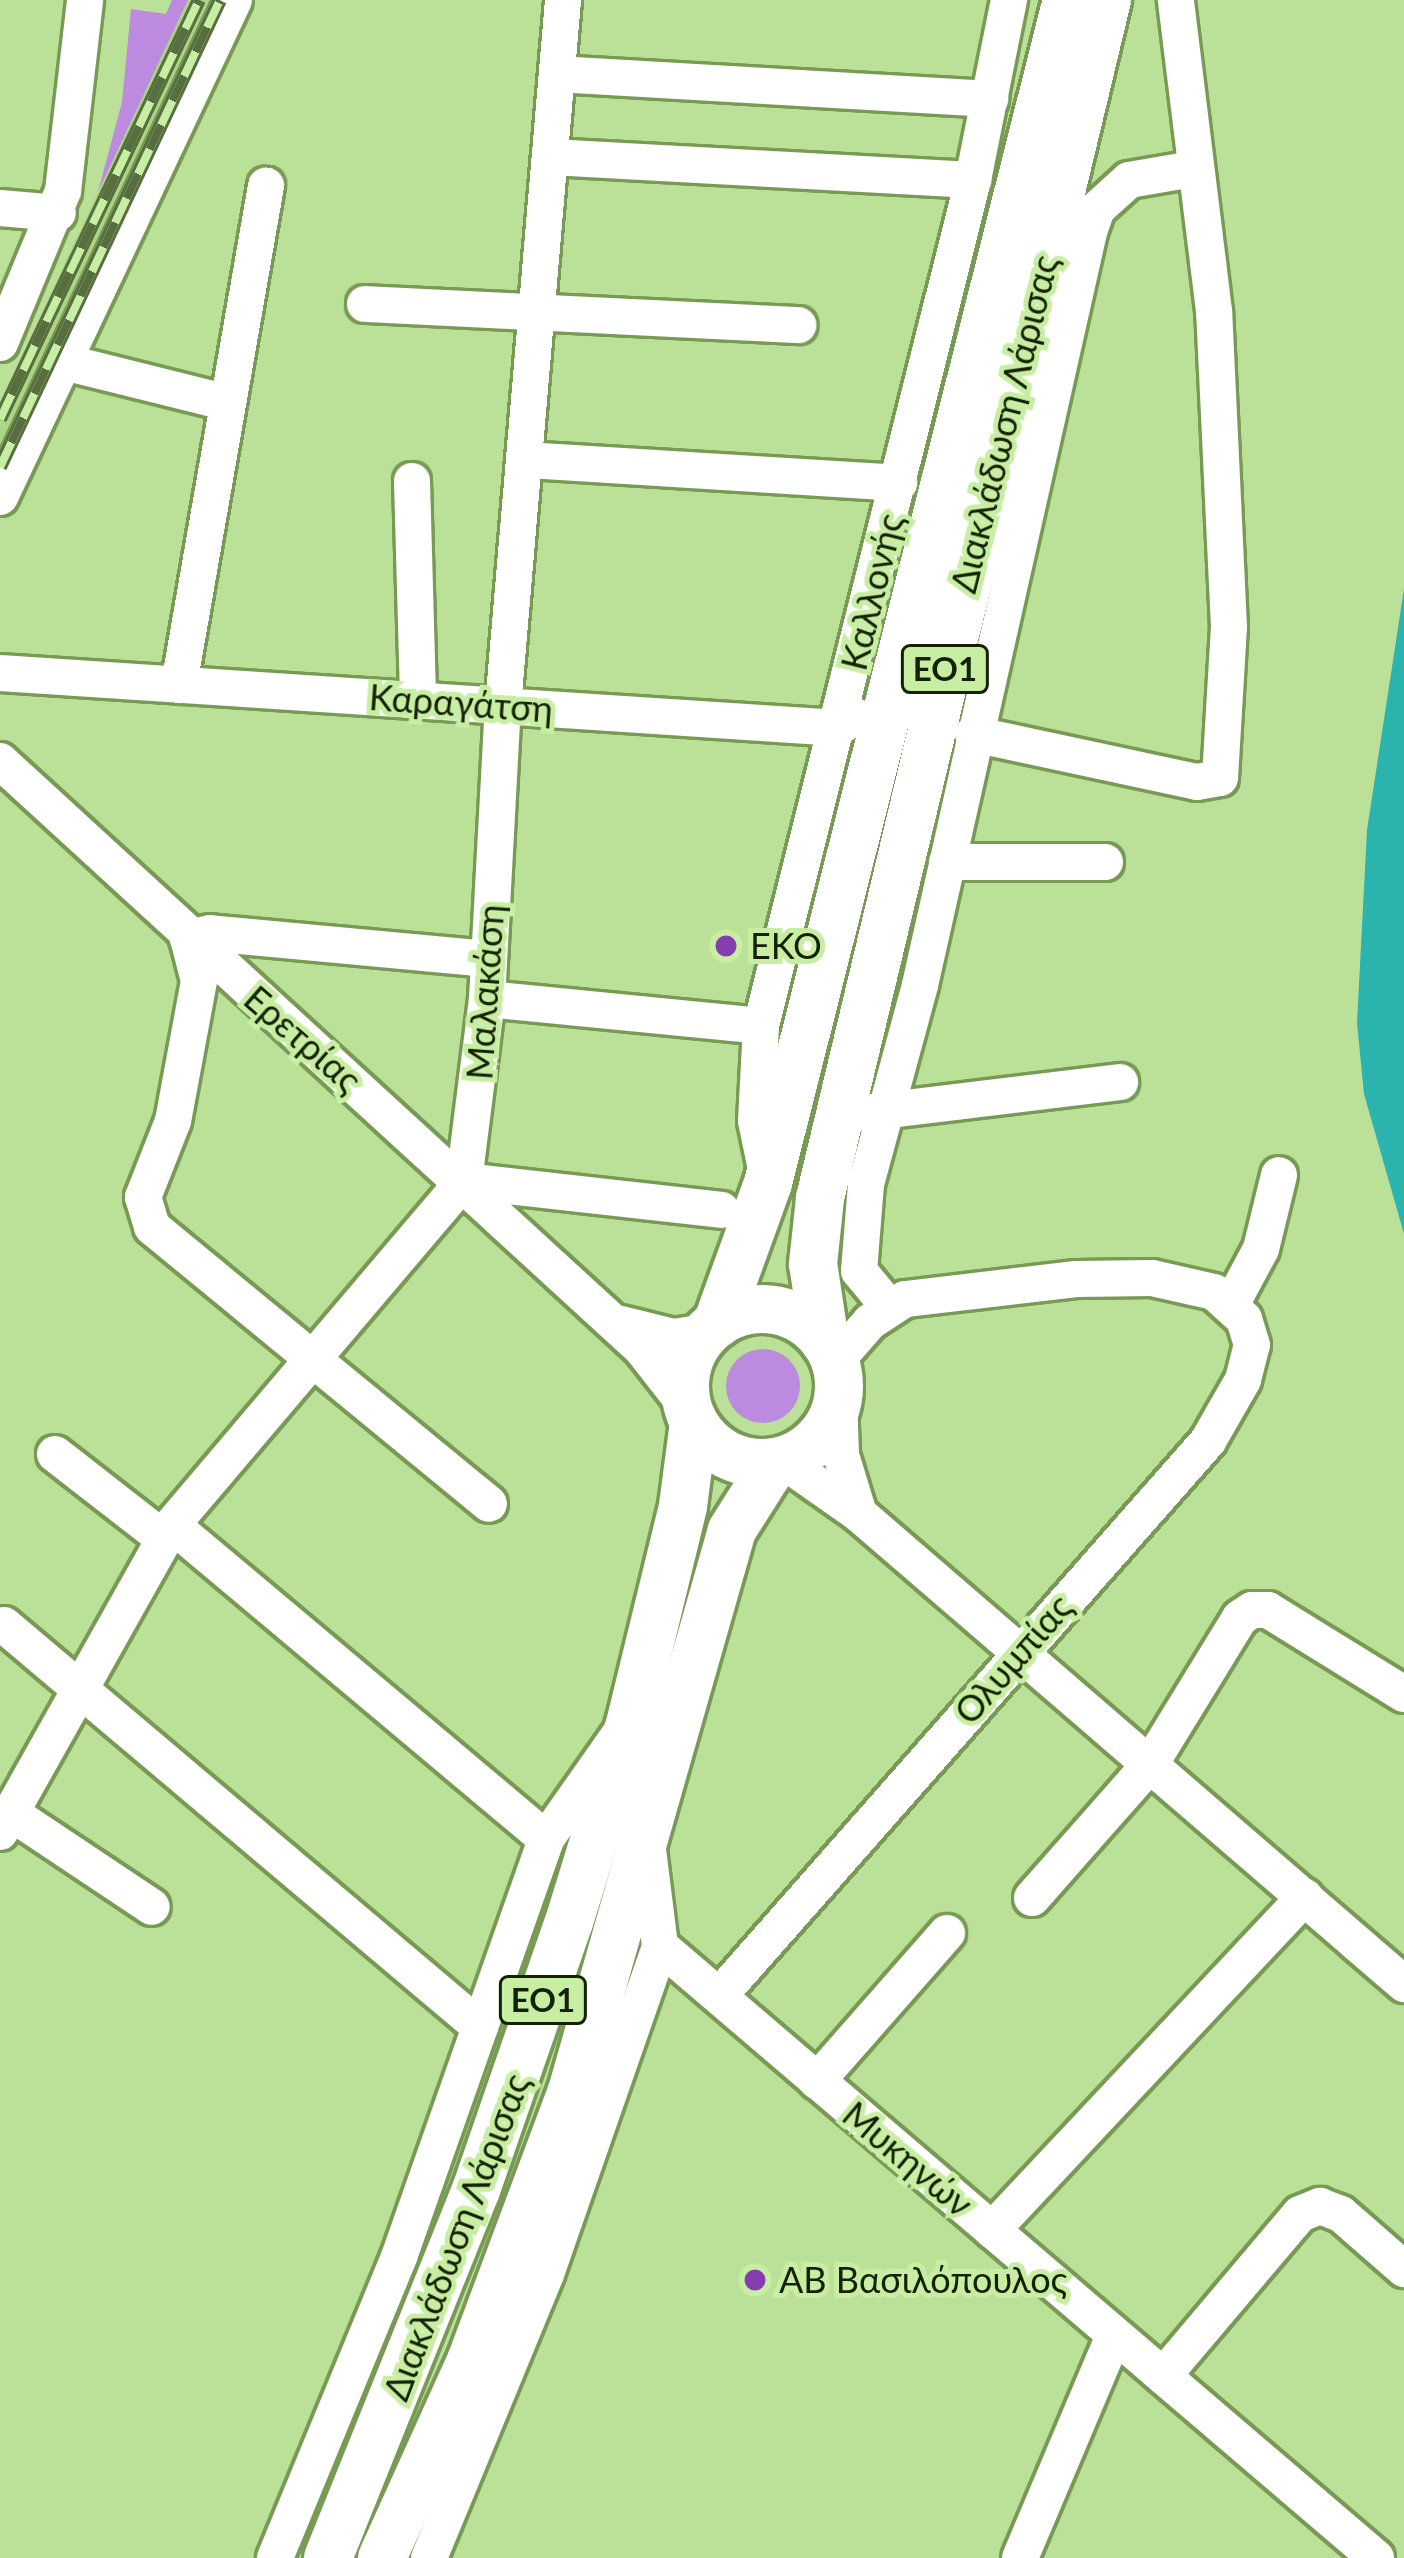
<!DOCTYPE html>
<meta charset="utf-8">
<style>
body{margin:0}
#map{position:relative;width:1404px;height:2558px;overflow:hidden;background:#bbe097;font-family:Lato,sans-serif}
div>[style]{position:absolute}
.built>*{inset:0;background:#add586}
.green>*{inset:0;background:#bc8bdf}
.round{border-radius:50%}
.water>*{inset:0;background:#2bb3ad}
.roads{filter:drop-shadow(3px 0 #789a54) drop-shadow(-3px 0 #789a54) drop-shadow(0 3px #789a54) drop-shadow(0 -3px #789a54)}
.minor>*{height:36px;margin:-18px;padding:0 18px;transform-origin:18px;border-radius:18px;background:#fff}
.major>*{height:48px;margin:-24px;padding:0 24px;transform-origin:24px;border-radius:24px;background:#fff}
.major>.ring{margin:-24px;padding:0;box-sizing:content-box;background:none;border:48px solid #fff;border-radius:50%}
.rail>*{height:14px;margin-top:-7px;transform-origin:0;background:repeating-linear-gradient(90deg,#c8eea4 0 27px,#576e3f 0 54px);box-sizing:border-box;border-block:3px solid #576e3f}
.dots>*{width:33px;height:33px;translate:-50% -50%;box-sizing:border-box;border:6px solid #c8eea4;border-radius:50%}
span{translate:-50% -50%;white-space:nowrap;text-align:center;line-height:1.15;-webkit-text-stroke:10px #c8eea4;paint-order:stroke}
.shield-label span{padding:3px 9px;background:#c8eea4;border:3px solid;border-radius:9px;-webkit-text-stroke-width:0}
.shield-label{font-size:33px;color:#142104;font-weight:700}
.street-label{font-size:36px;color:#142104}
.poi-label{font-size:36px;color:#142104}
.left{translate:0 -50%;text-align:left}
</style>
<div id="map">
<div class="built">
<i style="clip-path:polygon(188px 0,243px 0,0 517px,0 402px)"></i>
</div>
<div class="green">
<i style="clip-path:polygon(172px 0,188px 0,98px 192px,122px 102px,131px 9px,166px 14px)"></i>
<i class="round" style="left:726px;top:1349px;width:74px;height:74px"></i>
</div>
<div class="water">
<i style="clip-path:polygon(1404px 589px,1404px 1234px,1364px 1094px,1357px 1023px,1367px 830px)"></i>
</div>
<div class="roads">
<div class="minor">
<i style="left:557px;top:74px;width:434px;rotate:3.3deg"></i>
<i style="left:550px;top:157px;width:424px;rotate:3.1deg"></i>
<i style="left:0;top:208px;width:58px;rotate:4.9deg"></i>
<i style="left:365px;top:304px;width:434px;rotate:2.8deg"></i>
<i style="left:0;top:343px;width:165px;rotate:-67.5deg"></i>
<i style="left:63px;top:191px;width:192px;rotate:-83.4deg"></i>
<i style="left:64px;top:362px;width:166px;rotate:14deg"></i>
<i style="left:526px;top:460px;width:374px;rotate:3.5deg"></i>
<i style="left:412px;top:481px;width:219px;rotate:88.4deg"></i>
<i style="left:0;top:497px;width:549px;rotate:-64.79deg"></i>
<i style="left:0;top:673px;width:840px;rotate:3.76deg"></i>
<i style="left:838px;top:728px;width:21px;rotate:-35deg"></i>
<i style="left:179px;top:685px;width:507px;rotate:-80.11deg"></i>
<i style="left:973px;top:734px;width:229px;rotate:12.1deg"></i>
<i style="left:1197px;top:782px;width:23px;rotate:-10deg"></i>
<i style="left:1220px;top:778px;width:151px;rotate:-86.6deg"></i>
<i style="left:1229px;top:627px;width:316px;rotate:-92.7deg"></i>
<i style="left:1214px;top:311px;width:313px;rotate:-97deg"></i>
<i style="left:0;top:761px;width:869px;rotate:42.48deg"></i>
<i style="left:641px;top:1348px;width:76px;rotate:51.9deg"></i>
<i style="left:947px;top:862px;width:158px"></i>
<i style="left:488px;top:959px;width:279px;rotate:-174.7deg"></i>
<i style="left:210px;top:933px;width:23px;rotate:167deg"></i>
<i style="left:188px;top:938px;width:44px;rotate:75.7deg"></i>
<i style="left:199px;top:981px;width:142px;rotate:100.5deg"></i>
<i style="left:173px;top:1121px;width:82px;rotate:111.5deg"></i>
<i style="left:143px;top:1197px;width:31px;rotate:73deg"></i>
<i style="left:152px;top:1227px;width:436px;rotate:39.4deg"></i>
<i style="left:487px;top:999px;width:275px;rotate:5.6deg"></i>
<i style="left:865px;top:1113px;width:257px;rotate:-6.9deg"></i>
<i style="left:767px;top:1174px;width:54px;rotate:-101.7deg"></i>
<i style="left:756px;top:1121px;width:95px;rotate:-87deg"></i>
<i style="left:761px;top:1026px;width:872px;rotate:-75.93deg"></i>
<i style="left:973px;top:180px;width:184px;rotate:-78.7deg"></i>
<i style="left:464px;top:1181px;width:259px;rotate:6.4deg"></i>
<i style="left:1232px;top:1303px;width:61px;rotate:-61.8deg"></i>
<i style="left:1261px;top:1249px;width:76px;rotate:-76.3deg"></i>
<i style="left:888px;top:1306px;width:45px;rotate:-129.6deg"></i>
<i style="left:859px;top:1271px;width:87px;rotate:-85.4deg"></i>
<i style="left:866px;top:1184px;width:206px;rotate:-74.8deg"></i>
<i style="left:920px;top:985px;width:772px;rotate:-77.35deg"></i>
<i style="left:1089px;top:232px;width:24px;rotate:-71deg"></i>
<i style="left:1097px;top:209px;width:43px;rotate:-42.2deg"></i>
<i style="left:1129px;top:180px;width:65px;rotate:-9.8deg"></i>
<i style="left:621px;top:1324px;width:55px;rotate:13.8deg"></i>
<i style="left:674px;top:1337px;width:33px;rotate:-9deg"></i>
<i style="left:839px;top:1397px;width:58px;rotate:88deg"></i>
<i style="left:841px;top:1455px;width:62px;rotate:73deg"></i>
<i style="left:55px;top:1454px;width:137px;rotate:37.9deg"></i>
<i style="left:782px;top:1460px;width:94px;rotate:35deg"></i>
<i style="left:859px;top:1514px;width:720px;rotate:40.77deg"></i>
<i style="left:172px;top:1525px;width:488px;rotate:40deg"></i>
<i style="left:4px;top:1625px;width:623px;rotate:40.18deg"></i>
<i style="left:11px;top:1813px;width:169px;rotate:33.7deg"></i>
<i style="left:0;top:1832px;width:352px;rotate:-60.7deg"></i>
<i style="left:172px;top:1525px;width:451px;rotate:-49.7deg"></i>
<i style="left:464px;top:1181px;width:183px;rotate:-82.8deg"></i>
<i style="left:487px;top:999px;width:293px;rotate:-86.9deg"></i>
<i style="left:503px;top:706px;width:709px;rotate:-85.14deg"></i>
<i style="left:1032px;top:1898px;width:180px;rotate:-48.6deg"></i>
<i style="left:1151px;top:1763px;width:170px;rotate:-58.5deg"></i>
<i style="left:1240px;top:1618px;width:14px;rotate:-34deg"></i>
<i style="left:1252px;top:1610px;width:16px"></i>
<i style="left:1268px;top:1610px;width:160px;rotate:31.7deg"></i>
<i style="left:660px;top:1946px;width:942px;rotate:40.52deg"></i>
<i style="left:720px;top:1995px;width:738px;rotate:-48.62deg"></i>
<i style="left:1208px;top:1441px;width:70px;rotate:-60.2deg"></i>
<i style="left:1243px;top:1380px;width:36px;rotate:-76deg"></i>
<i style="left:1252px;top:1345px;width:27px;rotate:-107deg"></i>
<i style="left:1244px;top:1319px;width:40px;rotate:-138deg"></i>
<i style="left:1214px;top:1292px;width:64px;rotate:-167.3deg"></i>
<i style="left:1152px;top:1278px;width:76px;rotate:179.2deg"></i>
<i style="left:1076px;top:1279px;width:172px;rotate:173.3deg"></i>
<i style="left:905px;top:1299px;width:42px;rotate:146.7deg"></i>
<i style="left:870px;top:1322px;width:53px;rotate:131.2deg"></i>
<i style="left:817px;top:2081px;width:197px;rotate:-48.7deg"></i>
<i style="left:992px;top:2230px;width:457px;rotate:-46.8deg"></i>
<i style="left:1163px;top:2376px;width:212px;rotate:-49.8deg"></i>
<i style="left:1300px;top:2214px;width:22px;rotate:-22deg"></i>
<i style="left:1320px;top:2206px;width:22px;rotate:21deg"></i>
<i style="left:1341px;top:2214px;width:84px;rotate:41.1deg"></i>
<i style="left:275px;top:2558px;width:326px;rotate:-67.6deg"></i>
<i style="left:399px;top:2257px;width:443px;rotate:-70.6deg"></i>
<i style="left:546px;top:1839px;width:127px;rotate:-54.9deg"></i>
<i style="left:429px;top:2558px;width:307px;rotate:-67.6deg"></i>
<i style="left:546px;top:2274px;width:347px;rotate:-70.8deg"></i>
<i style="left:660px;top:1946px;width:98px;rotate:-97.1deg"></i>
<i style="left:1020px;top:2558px;width:241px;rotate:-67.1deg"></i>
</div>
<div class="major">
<i class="ring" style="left:685px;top:1309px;width:106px;height:106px"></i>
<i style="left:717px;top:1324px;width:150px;rotate:-70.1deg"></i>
<i style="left:768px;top:1183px;width:1220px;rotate:-75.82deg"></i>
<i style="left:825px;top:1342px;width:79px;rotate:-98.7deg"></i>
<i style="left:813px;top:1264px;width:66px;rotate:-83.9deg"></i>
<i style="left:820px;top:1198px;width:1232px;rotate:-76.53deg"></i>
<i style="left:328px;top:2558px;width:397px;rotate:-68.1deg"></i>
<i style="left:476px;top:2190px;width:284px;rotate:-70.9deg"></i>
<i style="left:569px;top:1922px;width:211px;rotate:-72.9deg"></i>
<i style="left:631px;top:1720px;width:220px;rotate:-76.3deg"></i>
<i style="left:683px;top:1506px;width:84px;rotate:-82.5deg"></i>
<i style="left:382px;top:2558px;width:216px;rotate:-65.7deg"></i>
<i style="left:471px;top:2361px;width:288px;rotate:-69.5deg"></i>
<i style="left:572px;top:2091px;width:583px;rotate:-74.08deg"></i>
<i style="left:732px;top:1530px;width:80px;rotate:-57.7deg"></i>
</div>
</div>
<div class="rail">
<i style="left:0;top:419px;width:464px;rotate:-64.6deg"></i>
<i style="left:0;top:467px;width:516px;rotate:-64.78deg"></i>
</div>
<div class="dots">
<i style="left:726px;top:946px;background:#853db0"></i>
<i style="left:755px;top:2280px;background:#853db0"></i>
</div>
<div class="shield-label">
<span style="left:945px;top:669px">ΕΟ1</span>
<span style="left:543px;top:2000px">ΕΟ1</span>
</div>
<div class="street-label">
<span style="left:1004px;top:424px;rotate:-76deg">Διακλάδωση Λάρισας</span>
<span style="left:872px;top:592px;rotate:-76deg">Καλλoνής</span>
<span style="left:461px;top:703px;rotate:4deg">Καραγάτση</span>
<span style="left:485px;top:992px;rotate:-86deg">Μαλακάση</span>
<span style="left:303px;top:1039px;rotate:41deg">Ερετρίας</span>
<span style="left:1013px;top:1659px;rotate:-49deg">Ολυμπίας</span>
<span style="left:908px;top:2159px;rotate:40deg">Μυκηνών</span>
<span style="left:456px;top:2237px;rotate:-69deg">Διακλάδωση Λάρισας</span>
</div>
<div class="poi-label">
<span class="left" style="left:750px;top:946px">EKO</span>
<span class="left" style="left:779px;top:2280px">ΑΒ Βασιλόπουλος</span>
</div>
</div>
